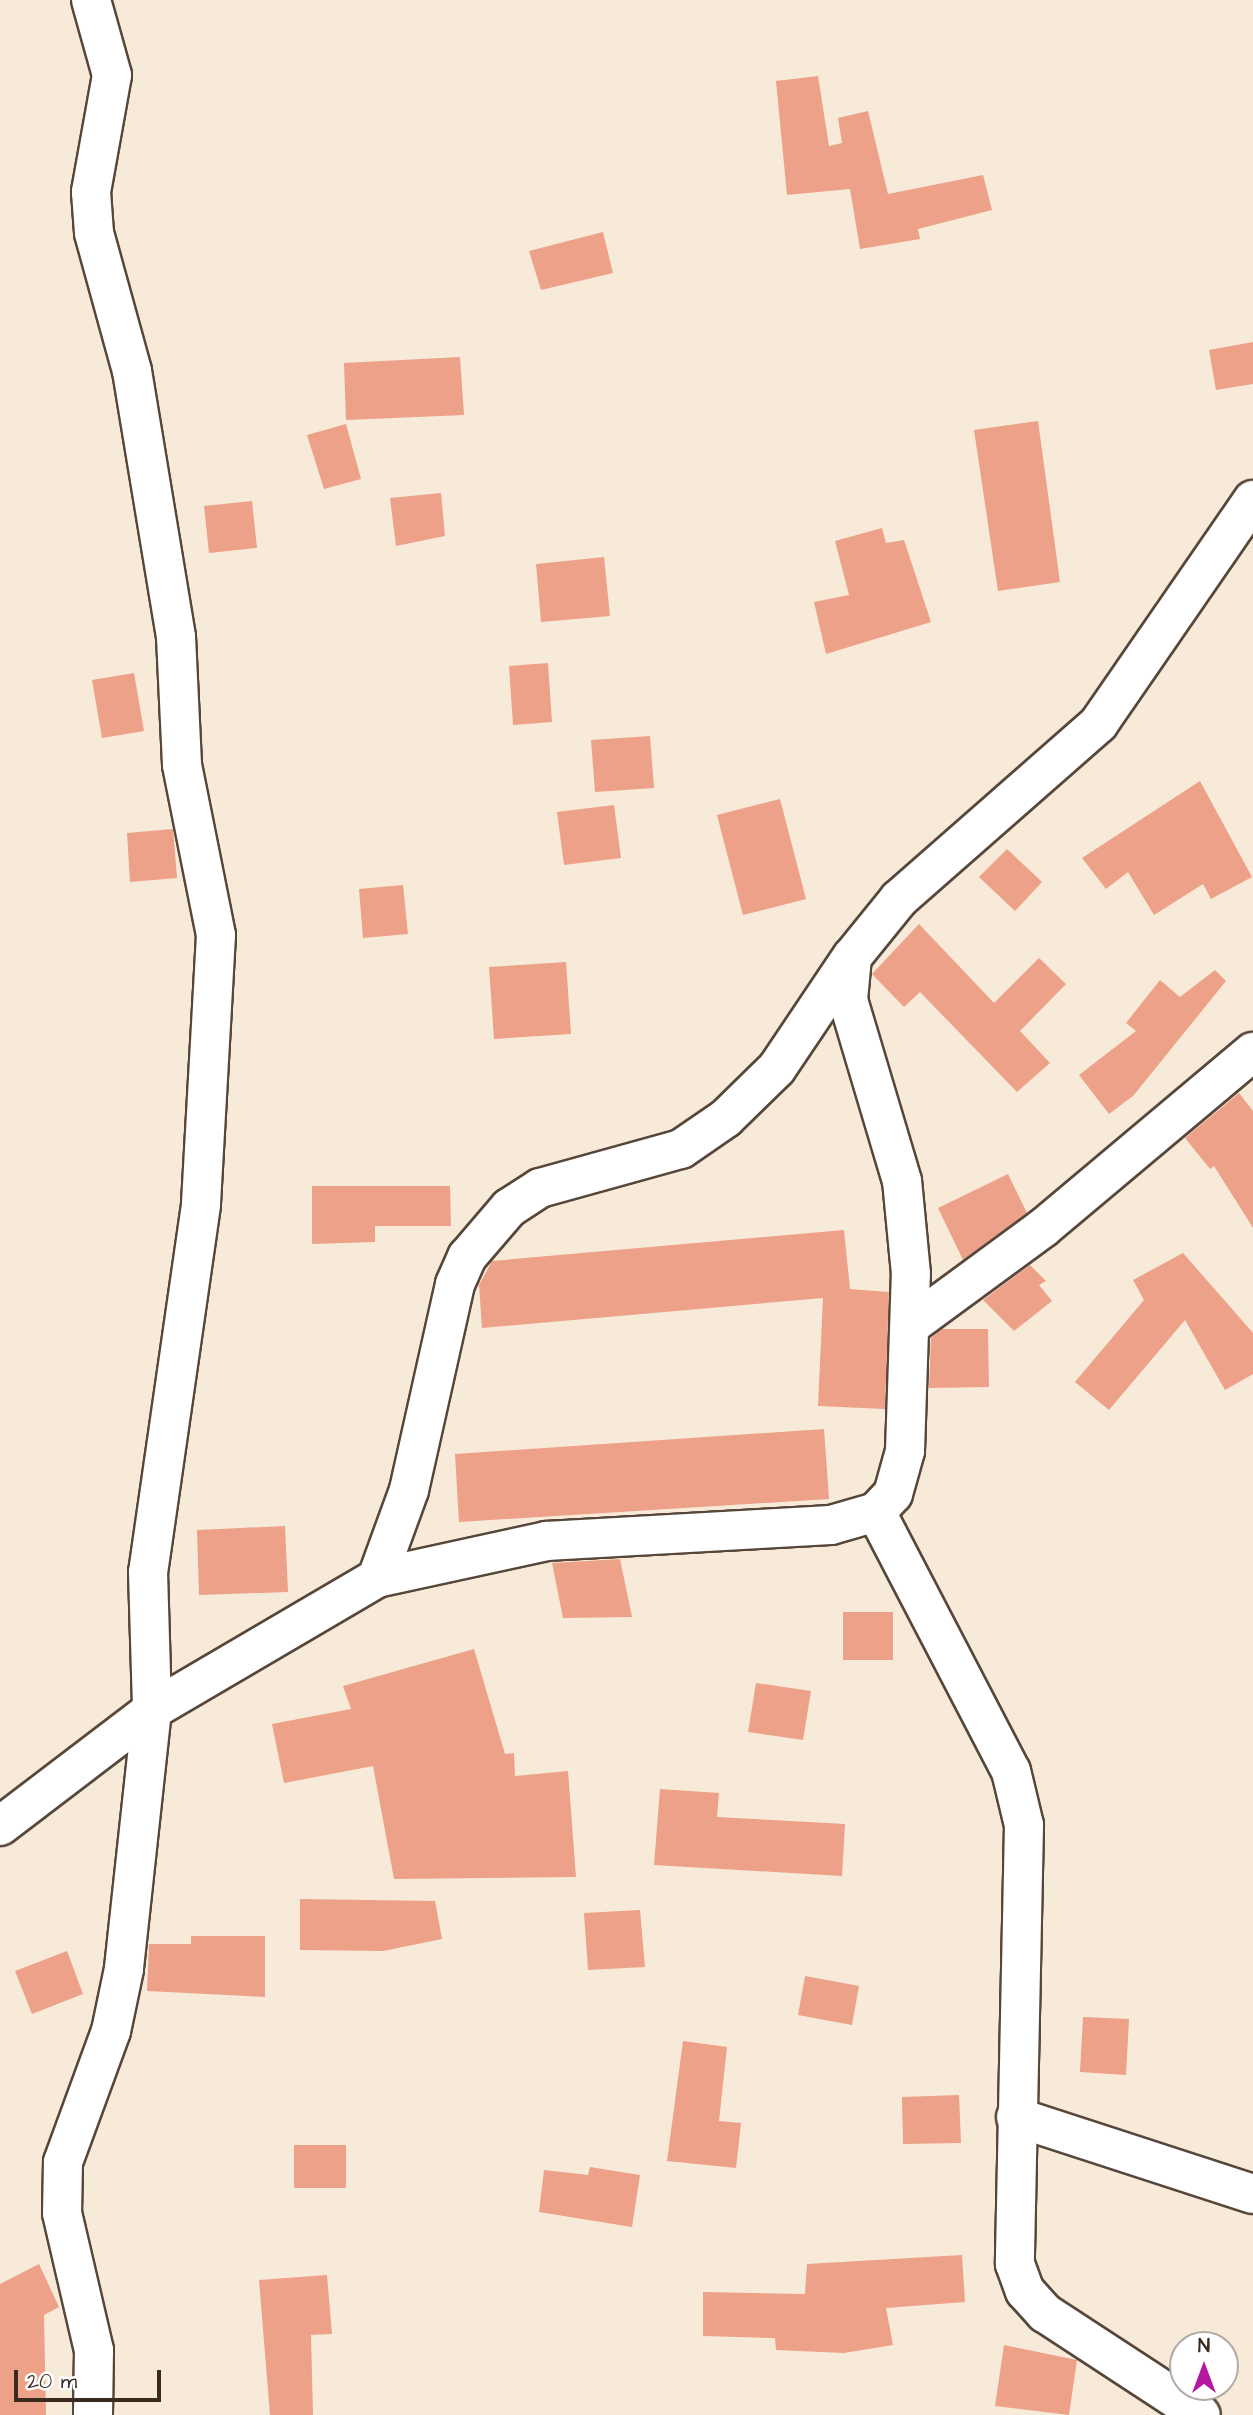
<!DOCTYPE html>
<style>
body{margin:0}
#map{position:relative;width:1253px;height:2415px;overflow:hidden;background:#f8ead9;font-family:"Architects Daughter",sans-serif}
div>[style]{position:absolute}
.building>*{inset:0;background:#eca188}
.roads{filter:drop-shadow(2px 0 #57473a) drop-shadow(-2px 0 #57473a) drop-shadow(0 2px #57473a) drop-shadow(0 -2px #57473a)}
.street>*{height:38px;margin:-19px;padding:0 19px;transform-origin:19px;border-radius:19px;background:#fff}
span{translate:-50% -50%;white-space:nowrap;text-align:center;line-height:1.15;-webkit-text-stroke:5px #fff;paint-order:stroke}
.north{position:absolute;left:1169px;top:2331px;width:70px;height:70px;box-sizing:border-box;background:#fff;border:2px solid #b1aaa5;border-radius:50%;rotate:0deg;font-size:19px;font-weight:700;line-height:28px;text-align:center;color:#3b2a1e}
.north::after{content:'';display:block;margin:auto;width:24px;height:32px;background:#b5179e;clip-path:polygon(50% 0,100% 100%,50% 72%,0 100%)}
.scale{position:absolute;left:14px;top:2370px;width:147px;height:32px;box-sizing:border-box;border:4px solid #3b2a1e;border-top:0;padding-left:9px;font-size:21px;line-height:24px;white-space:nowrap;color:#3b2a1e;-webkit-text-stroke:5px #fff;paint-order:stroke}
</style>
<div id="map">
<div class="building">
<i style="clip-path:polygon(818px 76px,829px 146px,842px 143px,838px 118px,868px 111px,888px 194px,983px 175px,992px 210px,918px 229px,920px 239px,860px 249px,850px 189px,787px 195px,776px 81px)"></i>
<i style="clip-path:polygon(603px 232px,613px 273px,541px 290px,529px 251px)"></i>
<i style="clip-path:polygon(1253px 342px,1253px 384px,1216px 390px,1209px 350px)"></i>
<i style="clip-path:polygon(460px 357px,464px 415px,346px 420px,344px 363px)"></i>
<i style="clip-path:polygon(1038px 421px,1060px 582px,998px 591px,974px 430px)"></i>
<i style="clip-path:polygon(346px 424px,361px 479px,324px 489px,307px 435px)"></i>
<i style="clip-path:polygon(441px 493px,445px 536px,396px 546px,390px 498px)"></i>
<i style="clip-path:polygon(252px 501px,257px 548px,209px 553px,204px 506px)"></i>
<i style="clip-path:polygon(882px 528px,886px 543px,904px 540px,931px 622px,826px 654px,814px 602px,849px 595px,835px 541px)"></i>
<i style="clip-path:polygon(604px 557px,610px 616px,541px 622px,536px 564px)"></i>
<i style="clip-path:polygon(548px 663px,552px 722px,513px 725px,509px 666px)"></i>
<i style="clip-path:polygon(134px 673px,144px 731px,102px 738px,92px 680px)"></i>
<i style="clip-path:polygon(650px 736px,654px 788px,595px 792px,591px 740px)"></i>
<i style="clip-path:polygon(1200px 781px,1252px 877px,1211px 899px,1203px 884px,1154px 915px,1128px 872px,1106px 889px,1082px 858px)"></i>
<i style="clip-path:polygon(780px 799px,806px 899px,743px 915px,717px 815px)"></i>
<i style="clip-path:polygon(614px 805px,621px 858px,564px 865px,557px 812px)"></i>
<i style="clip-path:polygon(173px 829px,177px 878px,130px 882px,127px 833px)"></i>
<i style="clip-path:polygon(1007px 849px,1042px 882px,1015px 911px,979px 877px)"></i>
<i style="clip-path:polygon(403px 885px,408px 934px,363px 938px,359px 889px)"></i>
<i style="clip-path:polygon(919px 924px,994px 1003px,1039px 958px,1066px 984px,1020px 1031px,1050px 1063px,1017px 1092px,920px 992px,904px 1007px,872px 974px)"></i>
<i style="clip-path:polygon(566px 962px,571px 1034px,494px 1039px,489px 967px)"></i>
<i style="clip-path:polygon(1215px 970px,1226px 981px,1133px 1096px,1109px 1114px,1079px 1075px,1136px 1031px,1126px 1023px,1160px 980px,1180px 997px)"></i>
<i style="clip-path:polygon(1239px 1093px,1253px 1111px,1253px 1228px,1214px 1166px,1210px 1169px,1185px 1138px)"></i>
<i style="clip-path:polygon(1008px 1174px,1027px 1213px,963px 1260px,938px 1208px)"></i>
<i style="clip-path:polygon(312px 1186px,450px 1186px,451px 1226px,375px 1226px,375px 1242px,312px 1244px)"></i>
<i style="clip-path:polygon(844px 1230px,850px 1289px,889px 1292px,885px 1409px,818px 1406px,823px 1298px,482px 1328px,479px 1285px,492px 1261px)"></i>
<i style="clip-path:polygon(1183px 1253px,1253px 1333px,1253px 1374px,1225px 1390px,1185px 1320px,1109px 1410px,1075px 1382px,1144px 1300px,1133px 1280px)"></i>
<i style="clip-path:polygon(1030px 1265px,1046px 1281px,1039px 1285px,1052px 1301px,1014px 1331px,983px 1300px)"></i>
<i style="clip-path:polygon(942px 1329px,988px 1329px,989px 1387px,929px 1388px,931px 1338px)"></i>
<i style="clip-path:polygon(824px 1429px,829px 1499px,459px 1522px,455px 1454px)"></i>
<i style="clip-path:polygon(285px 1526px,288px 1592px,199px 1595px,197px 1530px)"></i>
<i style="clip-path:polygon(620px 1559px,632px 1617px,563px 1618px,552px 1563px)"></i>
<i style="clip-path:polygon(843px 1612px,893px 1612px,893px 1660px,843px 1660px)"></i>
<i style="clip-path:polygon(474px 1649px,505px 1754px,514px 1753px,515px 1776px,568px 1771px,576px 1877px,394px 1879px,373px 1766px,284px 1783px,272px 1724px,351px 1709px,343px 1686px)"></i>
<i style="clip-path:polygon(756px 1683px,811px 1691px,803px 1740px,748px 1732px)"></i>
<i style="clip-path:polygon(660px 1789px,719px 1793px,717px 1817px,845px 1824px,842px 1876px,654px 1865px)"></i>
<i style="clip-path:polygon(300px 1899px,435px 1901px,442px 1939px,383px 1951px,300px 1950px)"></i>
<i style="clip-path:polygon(640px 1910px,645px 1967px,588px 1970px,584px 1913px)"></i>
<i style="clip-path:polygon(191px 1936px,265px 1936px,265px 1997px,147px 1991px,149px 1944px,191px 1944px)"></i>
<i style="clip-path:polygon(67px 1951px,83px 1994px,32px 2014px,15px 1971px)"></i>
<i style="clip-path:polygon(805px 1976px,859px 1986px,852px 2025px,798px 2015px)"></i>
<i style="clip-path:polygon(1083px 2017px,1129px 2019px,1126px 2075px,1080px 2072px)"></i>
<i style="clip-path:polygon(683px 2041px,727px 2047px,719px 2121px,741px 2123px,736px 2168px,667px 2161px)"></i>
<i style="clip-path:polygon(959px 2095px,961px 2143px,903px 2144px,902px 2097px)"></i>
<i style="clip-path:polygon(294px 2145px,346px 2145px,346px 2188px,294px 2188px)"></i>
<i style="clip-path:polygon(590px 2167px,640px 2175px,632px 2227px,539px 2212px,544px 2170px,588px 2175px)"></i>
<i style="clip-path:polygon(962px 2255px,965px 2302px,886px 2308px,893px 2345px,844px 2353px,776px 2350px,775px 2338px,703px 2336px,703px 2292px,805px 2294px,807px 2264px)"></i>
<i style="clip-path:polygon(39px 2264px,59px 2307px,44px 2315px,46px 2415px,0 2415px,0 2284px)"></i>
<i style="clip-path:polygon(327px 2275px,332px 2334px,311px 2335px,313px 2415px,270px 2415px,259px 2280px)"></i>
<i style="clip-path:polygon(1004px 2345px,1077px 2360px,1069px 2415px,995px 2406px)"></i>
</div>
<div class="roads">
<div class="street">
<i style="left:91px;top:0;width:78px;rotate:74.4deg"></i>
<i style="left:112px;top:75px;width:119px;rotate:100.2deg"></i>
<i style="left:91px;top:192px;width:41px;rotate:85.8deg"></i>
<i style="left:94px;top:233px;width:143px;rotate:74.6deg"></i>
<i style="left:132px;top:371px;width:270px;rotate:80.6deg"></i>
<i style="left:176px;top:637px;width:128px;rotate:87.3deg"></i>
<i style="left:182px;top:765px;width:173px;rotate:78.7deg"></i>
<i style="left:216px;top:935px;width:270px;rotate:93.2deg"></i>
<i style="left:201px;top:1205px;width:371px;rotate:98.2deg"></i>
<i style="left:148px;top:1572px;width:138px;rotate:88.3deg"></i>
<i style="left:152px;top:1710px;width:261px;rotate:96.2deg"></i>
<i style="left:124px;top:1969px;width:63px;rotate:101.8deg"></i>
<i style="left:111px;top:2031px;width:140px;rotate:110.1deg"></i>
<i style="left:63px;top:2162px;width:51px;rotate:91.1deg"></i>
<i style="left:62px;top:2213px;width:141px;rotate:76.9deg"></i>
<i style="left:94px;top:2350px;width:65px;rotate:90.9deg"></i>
<i style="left:911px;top:1325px;width:164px;rotate:-36.3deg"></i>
<i style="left:1043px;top:1228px;width:274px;rotate:-40deg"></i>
<i style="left:876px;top:1512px;width:292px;rotate:62.5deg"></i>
<i style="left:1011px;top:1771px;width:56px;rotate:76.5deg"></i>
<i style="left:1024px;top:1825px;width:439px;rotate:91.2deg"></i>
<i style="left:1015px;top:2264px;width:29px;rotate:70deg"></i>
<i style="left:1025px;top:2291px;width:30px;rotate:48deg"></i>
<i style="left:1045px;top:2313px;width:186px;rotate:33.2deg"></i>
<i style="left:377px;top:1578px;width:94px;rotate:-70deg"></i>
<i style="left:409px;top:1490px;width:211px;rotate:-77.4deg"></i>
<i style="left:455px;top:1284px;width:30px;rotate:-66deg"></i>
<i style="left:467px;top:1257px;width:65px;rotate:-49.4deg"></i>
<i style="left:509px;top:1208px;width:37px;rotate:-33deg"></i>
<i style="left:540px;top:1188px;width:146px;rotate:-15.5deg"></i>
<i style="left:681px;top:1149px;width:55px;rotate:-34.6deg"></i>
<i style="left:726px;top:1118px;width:71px;rotate:-44.4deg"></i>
<i style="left:777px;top:1068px;width:133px;rotate:-56.1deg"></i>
<i style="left:0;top:1826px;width:191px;rotate:-37.3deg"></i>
<i style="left:152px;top:1710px;width:261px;rotate:-30.4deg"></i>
<i style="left:377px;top:1578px;width:173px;rotate:-12.3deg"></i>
<i style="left:546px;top:1541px;width:285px;rotate:-3.2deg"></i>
<i style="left:831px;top:1525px;width:47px;rotate:-16.1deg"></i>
<i style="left:876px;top:1512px;width:25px;rotate:-47deg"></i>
<i style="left:893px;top:1494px;width:45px;rotate:-74.4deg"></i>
<i style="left:905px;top:1451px;width:177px;rotate:-88.1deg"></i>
<i style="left:911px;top:1274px;width:93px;rotate:-95.5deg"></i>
<i style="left:902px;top:1181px;width:189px;rotate:-106.6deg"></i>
<i style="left:848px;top:1000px;width:43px;rotate:-84.7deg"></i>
<i style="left:852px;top:957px;width:75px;rotate:-51deg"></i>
<i style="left:899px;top:899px;width:266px;rotate:-41.3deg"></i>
<i style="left:1099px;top:723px;width:271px;rotate:-55.4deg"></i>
<i style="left:1016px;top:2117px;width:249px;rotate:18deg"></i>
</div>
</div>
<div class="north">N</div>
<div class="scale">20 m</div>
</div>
